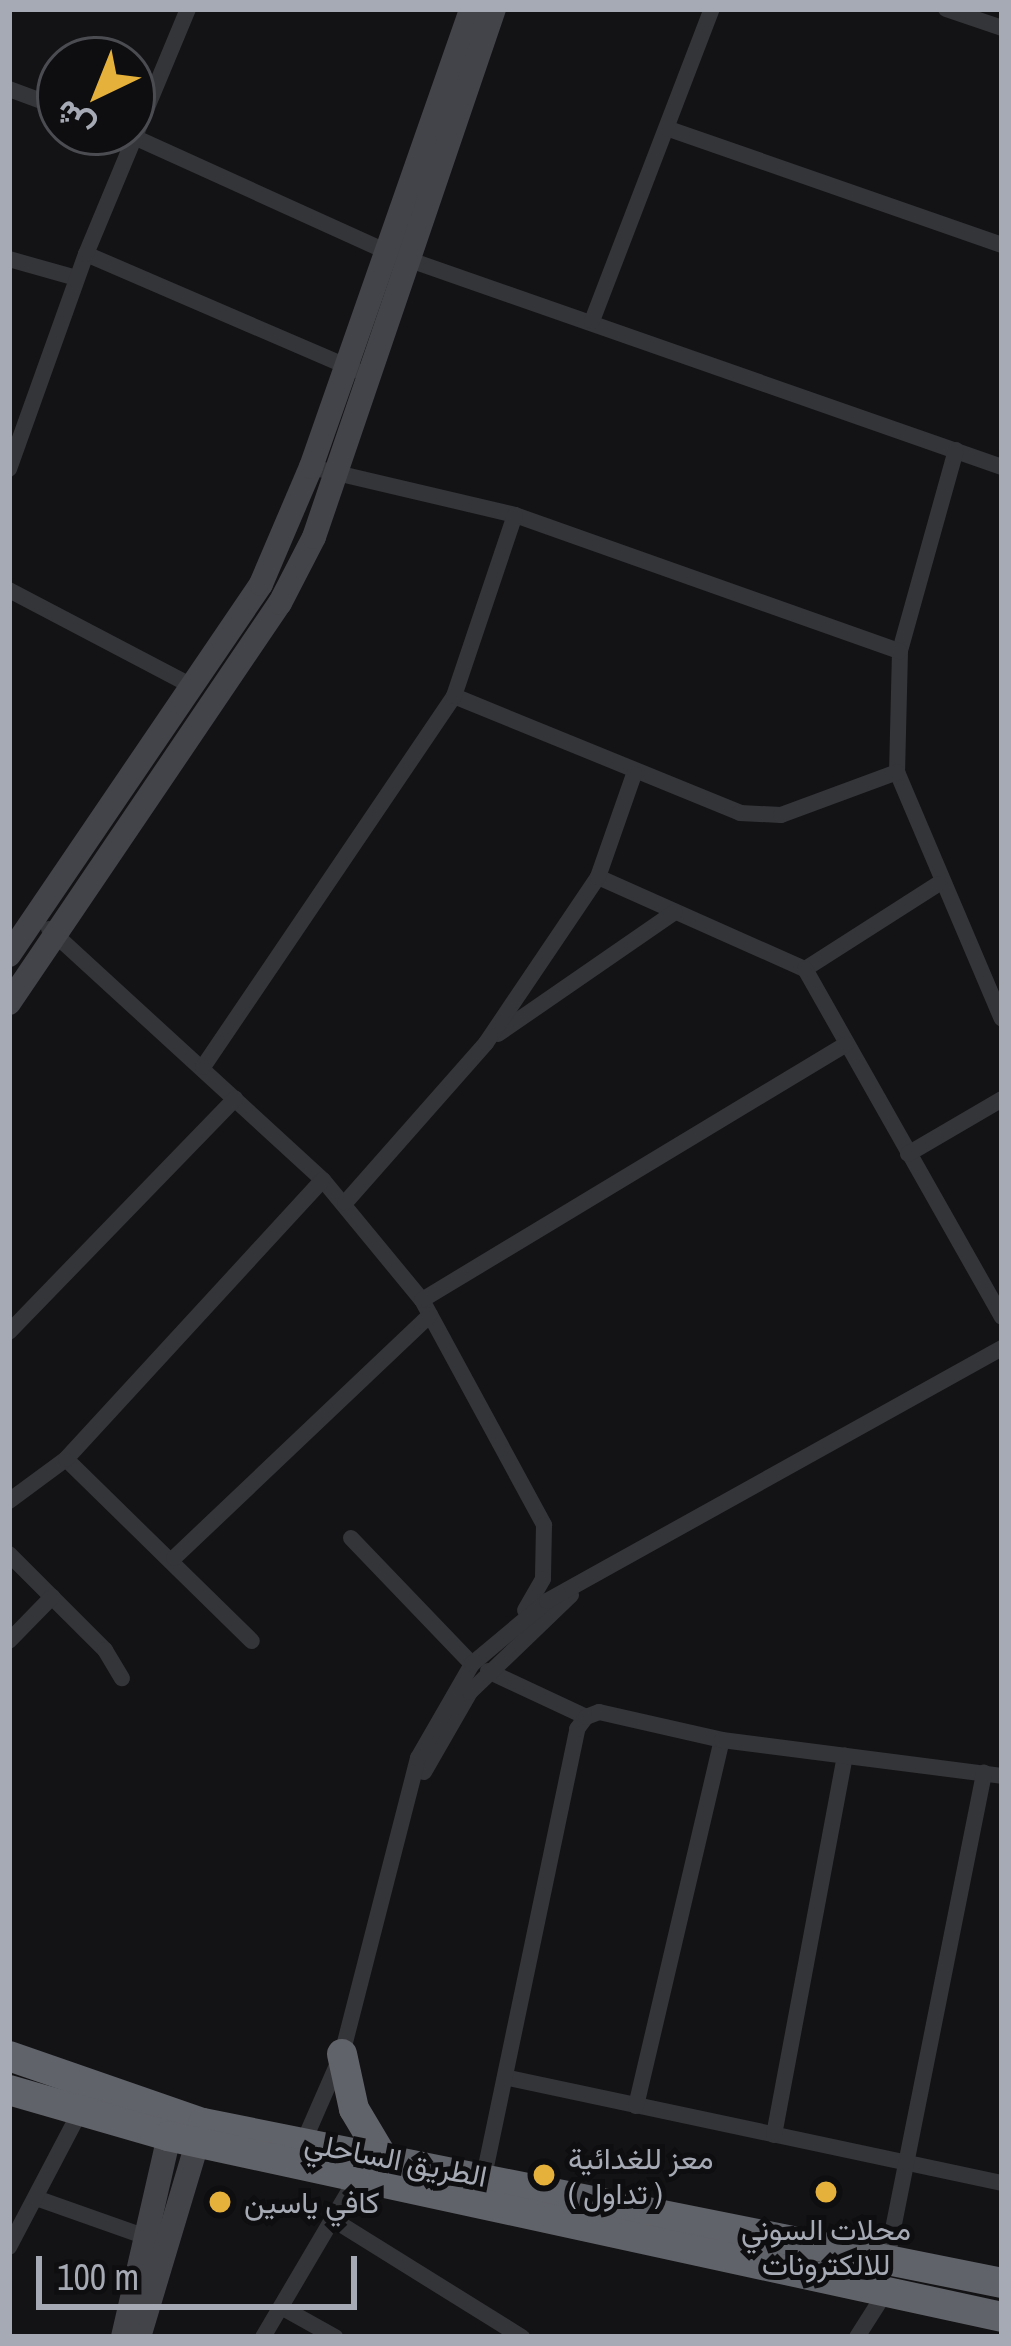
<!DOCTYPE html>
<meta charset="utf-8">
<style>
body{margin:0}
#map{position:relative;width:1011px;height:2346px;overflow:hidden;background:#131315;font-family:"Archivo Narrow",Vazirmatn,sans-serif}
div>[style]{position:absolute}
.street>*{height:16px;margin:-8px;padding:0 8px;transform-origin:8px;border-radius:8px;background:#343539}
.secondary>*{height:24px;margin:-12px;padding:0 12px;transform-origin:12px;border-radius:12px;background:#434449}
.highway>*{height:30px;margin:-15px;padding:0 15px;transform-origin:15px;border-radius:15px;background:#61636a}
.dots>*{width:33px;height:33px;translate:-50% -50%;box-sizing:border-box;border:6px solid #0e0e10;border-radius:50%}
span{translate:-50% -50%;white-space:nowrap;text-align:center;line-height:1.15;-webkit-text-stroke:10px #0e0e10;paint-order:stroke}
.poi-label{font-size:30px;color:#a6aab4}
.left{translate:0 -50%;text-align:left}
.street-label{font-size:30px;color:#a6aab4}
.frame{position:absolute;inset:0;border:12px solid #a6aab4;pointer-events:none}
.north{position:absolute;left:36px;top:36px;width:120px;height:120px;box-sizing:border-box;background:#0e0e10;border:3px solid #4b4c52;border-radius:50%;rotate:223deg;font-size:33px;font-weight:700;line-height:48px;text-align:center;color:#a6aab4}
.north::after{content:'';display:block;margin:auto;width:42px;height:54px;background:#e6b13a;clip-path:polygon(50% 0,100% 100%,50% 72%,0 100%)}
.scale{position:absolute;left:36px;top:2256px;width:321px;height:54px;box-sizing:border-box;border:6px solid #a6aab4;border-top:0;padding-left:15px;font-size:36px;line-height:42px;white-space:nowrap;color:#a6aab4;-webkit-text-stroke:9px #0e0e10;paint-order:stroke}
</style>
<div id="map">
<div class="street">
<i style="left:946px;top:9px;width:59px;rotate:18.7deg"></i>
<i style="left:9px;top:89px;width:54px;rotate:20.4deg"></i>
<i style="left:669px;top:129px;width:353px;rotate:19.2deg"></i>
<i style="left:123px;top:132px;width:290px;rotate:24.4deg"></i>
<i style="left:387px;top:252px;width:651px;rotate:19.27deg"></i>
<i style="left:86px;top:254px;width:293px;rotate:23.3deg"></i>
<i style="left:9px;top:259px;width:70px;rotate:15.8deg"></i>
<i style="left:592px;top:321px;width:334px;rotate:-69deg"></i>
<i style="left:956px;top:450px;width:209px;rotate:105.6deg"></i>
<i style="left:900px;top:651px;width:121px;rotate:91.4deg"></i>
<i style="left:897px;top:772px;width:268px;rotate:67deg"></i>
<i style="left:311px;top:467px;width:210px;rotate:13.2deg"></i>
<i style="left:515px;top:515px;width:408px;rotate:19.5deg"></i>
<i style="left:9px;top:469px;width:228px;rotate:-70.3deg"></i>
<i style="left:86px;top:254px;width:265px;rotate:-67.4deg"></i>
<i style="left:9px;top:590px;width:209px;rotate:27.7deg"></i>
<i style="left:454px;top:696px;width:309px;rotate:22.2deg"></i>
<i style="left:740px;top:813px;width:41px;rotate:2.8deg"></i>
<i style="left:781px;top:815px;width:124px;rotate:-20.3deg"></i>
<i style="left:598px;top:877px;width:227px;rotate:24deg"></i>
<i style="left:938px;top:884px;width:158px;rotate:147.4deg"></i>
<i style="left:805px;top:969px;width:400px;rotate:60.5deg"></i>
<i style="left:49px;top:929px;width:372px;rotate:42.5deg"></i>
<i style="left:323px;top:1180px;width:156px;rotate:50.5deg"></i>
<i style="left:422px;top:1300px;width:256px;rotate:61.5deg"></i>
<i style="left:544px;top:1525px;width:54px;rotate:91.1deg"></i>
<i style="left:543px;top:1579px;width:36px;rotate:120deg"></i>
<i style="left:498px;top:1034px;width:215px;rotate:-34.6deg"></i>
<i style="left:203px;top:1067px;width:448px;rotate:-55.9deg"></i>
<i style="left:454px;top:696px;width:191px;rotate:-71.4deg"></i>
<i style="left:908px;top:1154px;width:109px;rotate:-30.3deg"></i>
<i style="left:345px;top:1203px;width:213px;rotate:-48.6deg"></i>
<i style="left:486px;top:1043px;width:200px;rotate:-56deg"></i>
<i style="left:598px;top:877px;width:109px;rotate:-70.7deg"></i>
<i style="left:422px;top:1300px;width:495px;rotate:-31.1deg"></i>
<i style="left:9px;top:1332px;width:325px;rotate:-45.9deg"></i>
<i style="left:66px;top:1459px;width:260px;rotate:44.4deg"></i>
<i style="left:9px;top:1501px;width:71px;rotate:-36.4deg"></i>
<i style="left:66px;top:1459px;width:379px;rotate:-47.4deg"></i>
<i style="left:351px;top:1538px;width:175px;rotate:46.2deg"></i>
<i style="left:9px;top:1554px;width:136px;rotate:45deg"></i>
<i style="left:105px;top:1650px;width:33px;rotate:59deg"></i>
<i style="left:174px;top:1558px;width:353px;rotate:-43.5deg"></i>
<i style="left:9px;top:1641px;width:62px;rotate:-45.7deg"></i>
<i style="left:488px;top:1671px;width:108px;rotate:25.1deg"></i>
<i style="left:424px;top:1772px;width:92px;rotate:-60.1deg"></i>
<i style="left:470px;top:1692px;width:140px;rotate:-43.8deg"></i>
<i style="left:509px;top:2078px;width:504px;rotate:12.02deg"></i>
<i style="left:636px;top:2106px;width:376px;rotate:-76.8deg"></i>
<i style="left:774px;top:2135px;width:386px;rotate:-79.4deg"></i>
<i style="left:300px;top:2150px;width:105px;rotate:-66.4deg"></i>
<i style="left:342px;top:2054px;width:306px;rotate:-75.6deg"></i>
<i style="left:418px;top:1758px;width:108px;rotate:-60.1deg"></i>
<i style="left:472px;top:1664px;width:98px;rotate:-40deg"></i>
<i style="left:547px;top:1601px;width:521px;rotate:-29.08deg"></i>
<i style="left:484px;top:2176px;width:457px;rotate:-78.2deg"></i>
<i style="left:577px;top:1729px;width:15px;rotate:-53deg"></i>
<i style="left:586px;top:1717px;width:14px;rotate:-21deg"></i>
<i style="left:599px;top:1712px;width:126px;rotate:12.8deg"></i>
<i style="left:722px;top:1740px;width:282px;rotate:7.3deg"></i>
<i style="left:36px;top:2198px;width:117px;rotate:19.5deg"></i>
<i style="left:337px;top:2222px;width:218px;rotate:31.9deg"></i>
<i style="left:9px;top:2247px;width:155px;rotate:-62.3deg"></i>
<i style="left:887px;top:2259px;width:496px;rotate:-78.7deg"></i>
<i style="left:283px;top:2308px;width:60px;rotate:29.1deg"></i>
<i style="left:263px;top:2337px;width:187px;rotate:-59.5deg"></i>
<i style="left:857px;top:2337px;width:52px;rotate:-57.5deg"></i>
</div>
<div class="secondary">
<i style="left:9px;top:955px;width:448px;rotate:-55.8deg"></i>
<i style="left:261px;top:584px;width:127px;rotate:-66.9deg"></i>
<i style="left:311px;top:467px;width:485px;rotate:-70.7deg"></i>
<i style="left:9px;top:1003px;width:483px;rotate:-55.9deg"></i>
<i style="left:280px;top:603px;width:74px;rotate:-62.7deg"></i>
<i style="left:314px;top:537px;width:558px;rotate:-71.18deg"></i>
<i style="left:123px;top:2337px;width:220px;rotate:-77.1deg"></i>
<i style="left:139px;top:2337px;width:219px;rotate:-73.3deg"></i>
</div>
<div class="highway">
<i style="left:342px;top:2054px;width:56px;rotate:77.7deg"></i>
<i style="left:354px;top:2109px;width:55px;rotate:59.2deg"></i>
<i style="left:9px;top:2056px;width:205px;rotate:19.1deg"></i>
<i style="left:203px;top:2123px;width:815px;rotate:11.32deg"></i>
<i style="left:9px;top:2090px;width:166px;rotate:16.1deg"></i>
<i style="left:168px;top:2136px;width:853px;rotate:12.24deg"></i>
</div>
<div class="dots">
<i style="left:544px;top:2175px;background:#e6b13a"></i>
<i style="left:826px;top:2192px;background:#e6b13a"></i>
<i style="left:220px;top:2202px;background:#e6b13a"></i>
</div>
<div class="poi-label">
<span class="left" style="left:568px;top:2175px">معز للغدائية<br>( تداول )</span>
<span class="left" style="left:244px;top:2202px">كافي ياسين</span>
<span style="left:826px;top:2246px">محلات السوني<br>للالكترونات</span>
</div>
<div class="street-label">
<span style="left:396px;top:2159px;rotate:11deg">الطريق الساحلي</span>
</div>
<div class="frame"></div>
<div class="north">ش</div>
<div class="scale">100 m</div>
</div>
